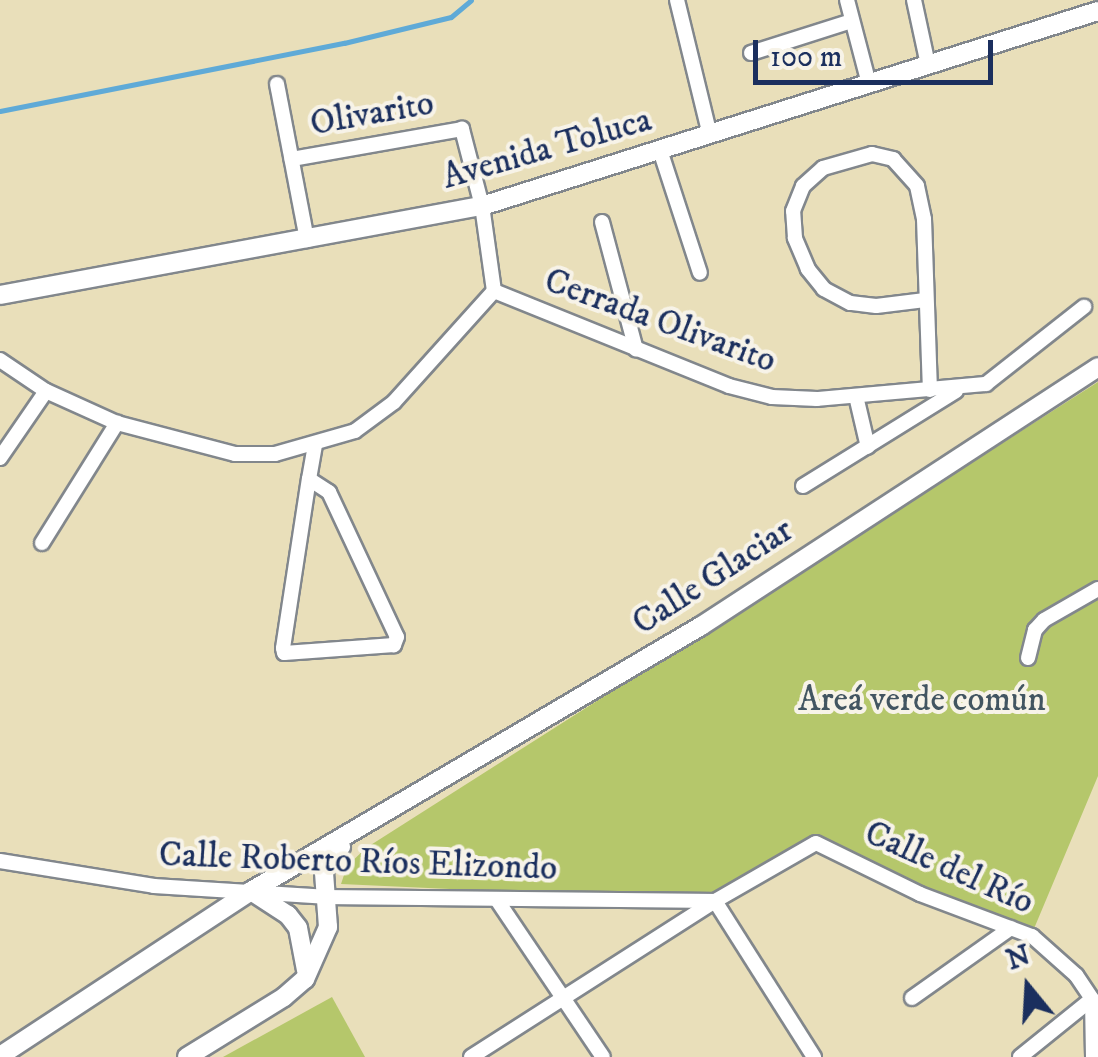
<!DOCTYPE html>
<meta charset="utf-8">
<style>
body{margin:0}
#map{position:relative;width:1098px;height:1057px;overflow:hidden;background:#e9dfba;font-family:"IM FELL DW Pica",serif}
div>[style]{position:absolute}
.green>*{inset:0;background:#b5c76b}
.stream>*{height:5px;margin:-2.5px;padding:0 2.5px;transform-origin:2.5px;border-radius:2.5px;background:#5faad7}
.roads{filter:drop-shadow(2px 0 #82878c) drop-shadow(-2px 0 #82878c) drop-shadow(0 2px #82878c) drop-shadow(0 -2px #82878c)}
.minor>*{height:14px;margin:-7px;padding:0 7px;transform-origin:7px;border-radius:7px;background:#fff}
.tertiary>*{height:18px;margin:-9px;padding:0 9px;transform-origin:9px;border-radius:9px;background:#fff}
span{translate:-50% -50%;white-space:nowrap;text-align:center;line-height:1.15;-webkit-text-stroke:8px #f7f3e8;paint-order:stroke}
.street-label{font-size:35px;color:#1b2f5e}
.park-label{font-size:35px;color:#425561}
.north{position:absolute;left:978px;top:937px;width:100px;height:100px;-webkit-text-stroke:8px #f7f3e8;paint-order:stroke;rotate:342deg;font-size:28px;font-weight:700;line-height:40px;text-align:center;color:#1b2f5e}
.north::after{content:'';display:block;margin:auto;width:35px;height:45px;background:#1b2f5e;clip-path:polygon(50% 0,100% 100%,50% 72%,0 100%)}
.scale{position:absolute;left:753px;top:40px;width:240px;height:45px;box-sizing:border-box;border:5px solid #1b2f5e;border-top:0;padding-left:12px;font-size:30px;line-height:35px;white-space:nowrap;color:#1b2f5e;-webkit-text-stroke:8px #f7f3e8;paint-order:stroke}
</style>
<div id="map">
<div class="green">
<i style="clip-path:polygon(1098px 382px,1098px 776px,1033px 931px,816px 843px,715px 901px,341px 884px,347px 866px,366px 848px)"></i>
<i style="clip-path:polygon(332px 997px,365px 1057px,223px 1057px)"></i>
</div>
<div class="stream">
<i style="left:0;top:111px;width:351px;rotate:-11.2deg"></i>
<i style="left:344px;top:43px;width:110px;rotate:-13.7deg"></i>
<i style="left:451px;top:17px;width:26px;rotate:-40deg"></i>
</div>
<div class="roads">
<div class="minor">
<i style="left:677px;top:0;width:139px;rotate:76.3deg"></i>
<i style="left:847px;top:0;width:87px;rotate:75.3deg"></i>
<i style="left:914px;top:0;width:66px;rotate:77.8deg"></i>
<i style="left:751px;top:53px;width:106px;rotate:-17.6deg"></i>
<i style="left:277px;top:84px;width:159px;rotate:79.1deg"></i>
<i style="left:660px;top:150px;width:129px;rotate:72deg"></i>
<i style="left:602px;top:222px;width:132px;rotate:75.1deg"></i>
<i style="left:494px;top:291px;width:253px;rotate:22deg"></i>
<i style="left:729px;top:386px;width:44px;rotate:14.3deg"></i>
<i style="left:772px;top:397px;width:45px;rotate:2.5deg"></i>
<i style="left:817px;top:399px;width:170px;rotate:-5.1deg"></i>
<i style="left:986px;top:384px;width:125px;rotate:-38.2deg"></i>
<i style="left:925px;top:300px;width:49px;rotate:173deg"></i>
<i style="left:876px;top:306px;width:26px;rotate:-173deg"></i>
<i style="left:850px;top:303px;width:30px;rotate:-152deg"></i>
<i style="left:824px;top:289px;width:26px;rotate:-129deg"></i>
<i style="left:808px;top:269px;width:34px;rotate:-113deg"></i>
<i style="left:795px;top:238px;width:27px;rotate:-94deg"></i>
<i style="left:793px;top:211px;width:27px;rotate:-68deg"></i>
<i style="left:803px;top:186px;width:27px;rotate:-42deg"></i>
<i style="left:823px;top:168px;width:51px;rotate:-15.9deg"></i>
<i style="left:872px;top:154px;width:22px;rotate:13deg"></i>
<i style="left:893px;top:159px;width:36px;rotate:48deg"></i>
<i style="left:917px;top:186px;width:34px;rotate:78deg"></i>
<i style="left:924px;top:219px;width:171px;rotate:88deg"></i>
<i style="left:0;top:360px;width:55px;rotate:34deg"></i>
<i style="left:46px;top:391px;width:78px;rotate:24.3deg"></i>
<i style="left:117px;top:423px;width:122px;rotate:14.7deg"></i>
<i style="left:235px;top:454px;width:40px"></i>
<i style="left:275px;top:454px;width:83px;rotate:-16deg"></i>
<i style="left:355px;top:431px;width:49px;rotate:-36.6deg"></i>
<i style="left:394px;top:402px;width:149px;rotate:-48deg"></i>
<i style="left:494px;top:291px;width:86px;rotate:-98deg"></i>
<i style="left:482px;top:206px;width:80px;rotate:-104.6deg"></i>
<i style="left:462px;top:129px;width:173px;rotate:170deg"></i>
<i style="left:856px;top:396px;width:52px;rotate:76.8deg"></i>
<i style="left:0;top:458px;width:81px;rotate:-55.5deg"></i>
<i style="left:309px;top:479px;width:24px;rotate:33deg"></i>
<i style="left:329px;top:492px;width:160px;rotate:64.9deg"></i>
<i style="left:397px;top:637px;width:9px;rotate:111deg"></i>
<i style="left:394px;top:645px;width:110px;rotate:175.8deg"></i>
<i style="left:284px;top:653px;width:5px;rotate:-101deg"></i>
<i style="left:283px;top:648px;width:171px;rotate:-81.3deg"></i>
<i style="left:309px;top:479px;width:34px;rotate:-80deg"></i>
<i style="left:803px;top:486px;width:180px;rotate:-31.8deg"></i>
<i style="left:42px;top:543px;width:142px;rotate:-58deg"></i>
<i style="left:1028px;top:658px;width:29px;rotate:-76deg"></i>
<i style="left:1035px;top:630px;width:13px;rotate:-48deg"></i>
<i style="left:1044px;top:620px;width:62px;rotate:-29.9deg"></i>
<i style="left:0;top:861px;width:156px;rotate:9.2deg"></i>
<i style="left:154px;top:886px;width:175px;rotate:3.6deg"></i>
<i style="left:329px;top:897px;width:383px;rotate:0.6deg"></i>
<i style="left:497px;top:900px;width:189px;rotate:56deg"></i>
<i style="left:715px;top:901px;width:185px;rotate:57.6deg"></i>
<i style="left:912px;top:998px;width:121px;rotate:-35.3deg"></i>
<i style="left:471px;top:1057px;width:290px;rotate:-32.6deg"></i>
<i style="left:715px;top:901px;width:116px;rotate:-29.9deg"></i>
<i style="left:816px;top:843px;width:116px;rotate:26.1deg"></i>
<i style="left:920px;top:894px;width:120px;rotate:20.6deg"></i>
<i style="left:1032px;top:936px;width:59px;rotate:41.6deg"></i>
<i style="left:1076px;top:975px;width:29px;rotate:56deg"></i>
<i style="left:1092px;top:999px;width:58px;rotate:89deg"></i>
<i style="left:1020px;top:1057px;width:92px;rotate:-38.9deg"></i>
</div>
<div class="tertiary">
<i style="left:0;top:295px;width:490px;rotate:-10.5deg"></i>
<i style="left:482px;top:206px;width:646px;rotate:-17.57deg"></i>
<i style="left:251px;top:891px;width:44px;rotate:33deg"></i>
<i style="left:288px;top:915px;width:16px;rotate:52deg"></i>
<i style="left:298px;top:928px;width:43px;rotate:79.2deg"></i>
<i style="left:0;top:1056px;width:300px;rotate:-33.3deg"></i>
<i style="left:251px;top:891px;width:522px;rotate:-30.49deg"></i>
<i style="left:701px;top:626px;width:474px;rotate:-33.1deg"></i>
<i style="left:187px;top:1057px;width:114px;rotate:-31.7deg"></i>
<i style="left:284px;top:997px;width:28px;rotate:-41deg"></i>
<i style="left:305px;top:979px;width:57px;rotate:-66.1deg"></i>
<i style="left:328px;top:927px;width:55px;rotate:-94.2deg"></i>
<i style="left:324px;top:872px;width:14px;rotate:-73deg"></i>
<i style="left:328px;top:859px;width:18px;rotate:-43deg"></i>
</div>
</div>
<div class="street-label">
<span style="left:372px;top:114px;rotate:-10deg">Olivarito</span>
<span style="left:547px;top:149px;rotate:-16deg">Avenida Toluca</span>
<span style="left:660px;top:321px;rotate:20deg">Cerrada Olivarito</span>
<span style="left:713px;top:577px;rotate:-33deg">Calle Glaciar</span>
<span style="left:358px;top:862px;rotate:2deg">Calle Roberto Ríos Elizondo</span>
<span style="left:949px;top:868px;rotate:24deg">Calle del Río</span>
</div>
<div class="park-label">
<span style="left:922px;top:700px">Areá verde común</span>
</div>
<div class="north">N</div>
<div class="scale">100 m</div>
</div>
